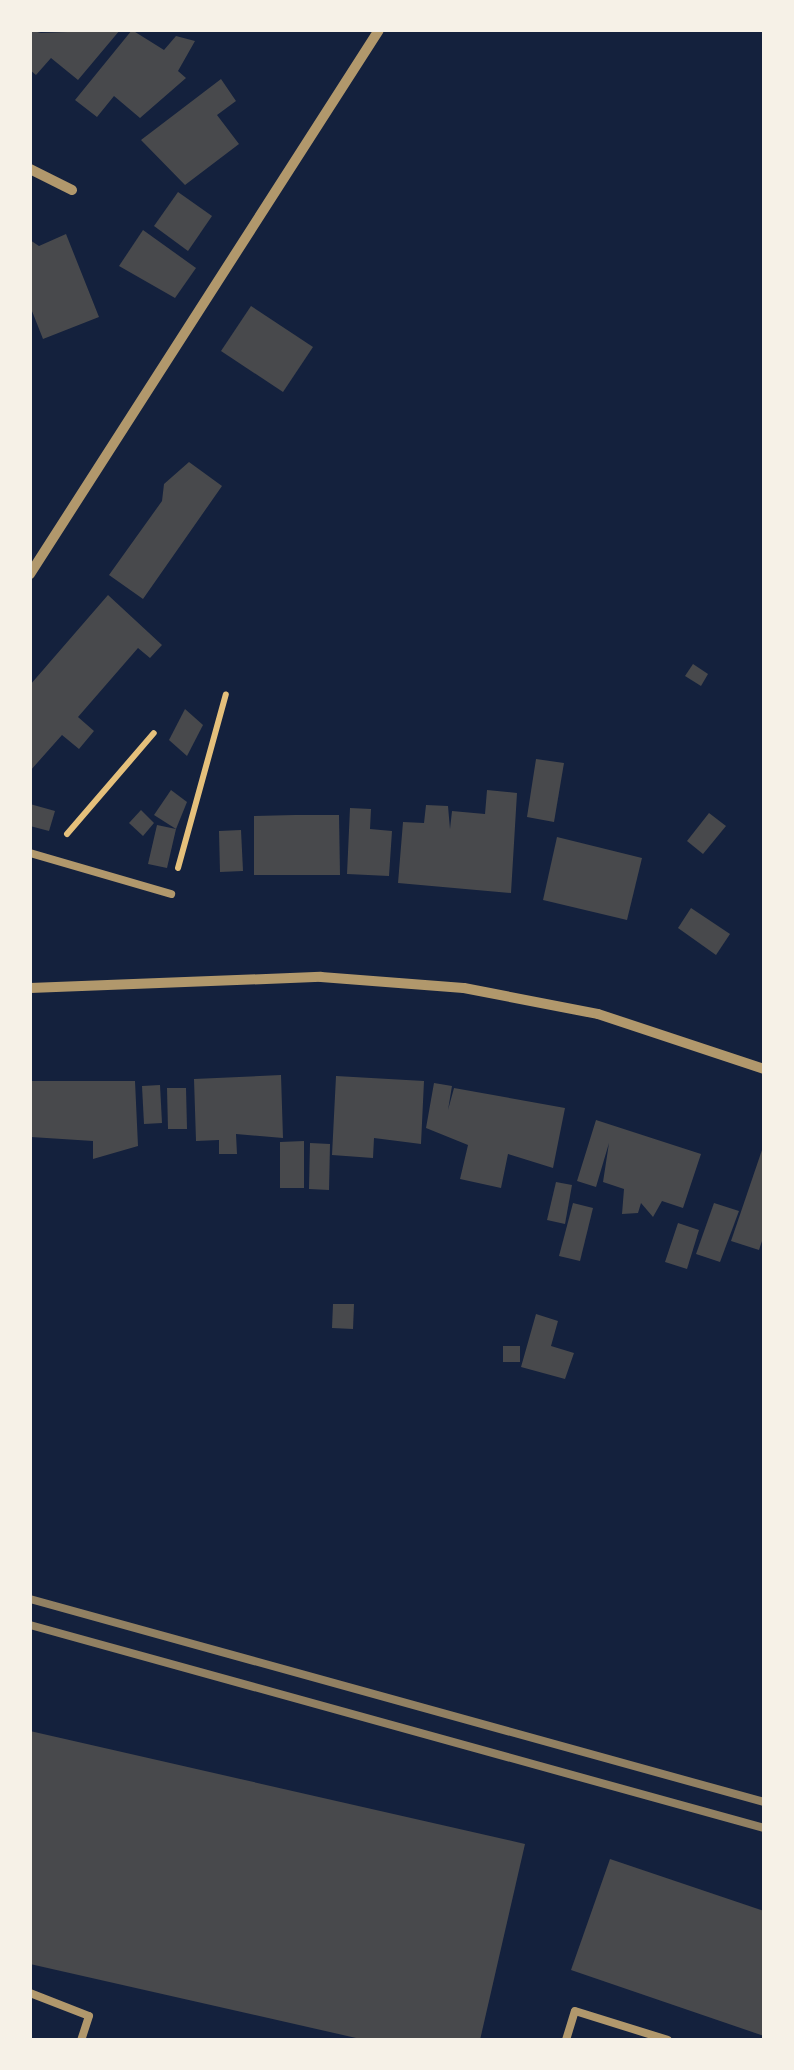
<!DOCTYPE html>
<style>
body{margin:0}
#map{position:relative;width:794px;height:2070px;overflow:hidden;background:#14213d;font-family:"Fira Sans",sans-serif}
div>[style]{position:absolute}
.building>*{inset:0;background:#48494c}
.path>*{height:6px;margin:-3px;padding:0 3px;transform-origin:3px;border-radius:3px;background:#e5c07b}
.service>*{height:8px;margin:-4px;padding:0 4px;transform-origin:4px;border-radius:4px;background:#b1986c}
.minor>*{height:10px;margin:-5px;padding:0 5px;transform-origin:5px;border-radius:5px;background:#b1986c}
.rail>*{height:8px;margin:-4px;padding:0 4px;transform-origin:4px;border-radius:4px;background:#918062}
span{translate:-50% -50%;white-space:nowrap;text-align:center;line-height:1.15;-webkit-text-stroke:10px #f6f1e7;paint-order:stroke}
.frame{position:absolute;inset:0;border:32px solid #f6f1e7;pointer-events:none}
</style>
<div id="map">
<div class="building">
<i style="clip-path:polygon(30px 30px,41px 33px,120px 30px,78px 80px,51px 58px,36px 75px,30px 70px)"></i>
<i style="clip-path:polygon(132px 30px,164px 50px,176px 36px,195px 41px,178px 71px,186px 78px,140px 118px,114px 96px,97px 117px,75px 100px)"></i>
<i style="clip-path:polygon(221px 79px,236px 101px,217px 115px,239px 144px,185px 185px,141px 140px)"></i>
<i style="clip-path:polygon(178px 192px,212px 216px,188px 251px,154px 226px)"></i>
<i style="clip-path:polygon(143px 230px,196px 268px,175px 298px,119px 266px)"></i>
<i style="clip-path:polygon(66px 234px,99px 317px,43px 339px,30px 306px,30px 240px,39px 246px)"></i>
<i style="clip-path:polygon(251px 306px,313px 347px,283px 392px,221px 351px)"></i>
<i style="clip-path:polygon(189px 462px,222px 486px,143px 599px,109px 575px,162px 501px,164px 484px)"></i>
<i style="clip-path:polygon(108px 595px,162px 645px,150px 658px,138px 648px,78px 717px,94px 731px,79px 749px,62px 735px,30px 771px,30px 685px)"></i>
<i style="clip-path:polygon(693px 664px,708px 674px,701px 686px,685px 676px)"></i>
<i style="clip-path:polygon(185px 709px,203px 725px,187px 756px,169px 740px)"></i>
<i style="clip-path:polygon(536px 759px,564px 763px,554px 822px,527px 817px)"></i>
<i style="clip-path:polygon(171px 790px,187px 802px,176px 829px,154px 815px)"></i>
<i style="clip-path:polygon(487px 790px,517px 793px,511px 893px,398px 883px,403px 822px,424px 823px,426px 805px,448px 806px,450px 829px,452px 811px,485px 814px)"></i>
<i style="clip-path:polygon(30px 804px,55px 811px,49px 831px,30px 826px)"></i>
<i style="clip-path:polygon(350px 808px,371px 809px,370px 829px,392px 831px,389px 876px,347px 874px)"></i>
<i style="clip-path:polygon(141px 810px,154px 823px,143px 836px,129px 823px)"></i>
<i style="clip-path:polygon(709px 813px,726px 826px,703px 854px,687px 841px)"></i>
<i style="clip-path:polygon(295px 815px,339px 815px,340px 875px,254px 875px,254px 816px)"></i>
<i style="clip-path:polygon(157px 825px,176px 829px,167px 868px,148px 864px)"></i>
<i style="clip-path:polygon(241px 830px,243px 871px,220px 872px,219px 831px)"></i>
<i style="clip-path:polygon(557px 837px,642px 858px,627px 920px,543px 900px)"></i>
<i style="clip-path:polygon(691px 908px,730px 934px,716px 955px,678px 928px)"></i>
<i style="clip-path:polygon(281px 1075px,283px 1138px,236px 1134px,237px 1154px,219px 1154px,219px 1140px,196px 1141px,194px 1079px)"></i>
<i style="clip-path:polygon(336px 1076px,424px 1081px,421px 1144px,374px 1138px,373px 1158px,332px 1155px)"></i>
<i style="clip-path:polygon(30px 1081px,135px 1081px,138px 1146px,93px 1159px,93px 1141px,31px 1137px)"></i>
<i style="clip-path:polygon(434px 1083px,452px 1086px,448px 1110px,454px 1088px,565px 1108px,553px 1168px,508px 1154px,501px 1188px,460px 1179px,468px 1145px,426px 1128px)"></i>
<i style="clip-path:polygon(160px 1085px,162px 1123px,144px 1124px,142px 1086px)"></i>
<i style="clip-path:polygon(167px 1088px,186px 1088px,187px 1129px,168px 1129px)"></i>
<i style="clip-path:polygon(596px 1120px,701px 1154px,683px 1208px,662px 1201px,653px 1217px,641px 1203px,638px 1213px,622px 1214px,624px 1189px,603px 1182px,609px 1143px,596px 1187px,577px 1181px)"></i>
<i style="clip-path:polygon(304px 1141px,304px 1188px,280px 1188px,280px 1142px)"></i>
<i style="clip-path:polygon(310px 1143px,330px 1144px,329px 1190px,309px 1189px)"></i>
<i style="clip-path:polygon(763px 1147px,764px 1235px,759px 1250px,731px 1241px)"></i>
<i style="clip-path:polygon(556px 1182px,572px 1185px,565px 1224px,547px 1220px)"></i>
<i style="clip-path:polygon(573px 1203px,593px 1208px,580px 1261px,559px 1256px)"></i>
<i style="clip-path:polygon(714px 1203px,739px 1211px,720px 1262px,696px 1254px)"></i>
<i style="clip-path:polygon(678px 1223px,699px 1230px,687px 1269px,665px 1262px)"></i>
<i style="clip-path:polygon(333px 1304px,354px 1304px,353px 1329px,332px 1328px)"></i>
<i style="clip-path:polygon(536px 1314px,558px 1321px,551px 1346px,574px 1353px,565px 1379px,521px 1367px)"></i>
<i style="clip-path:polygon(503px 1346px,520px 1346px,520px 1362px,503px 1362px)"></i>
<i style="clip-path:polygon(30px 1731px,525px 1844px,480px 2040px,365px 2040px,30px 1964px)"></i>
<i style="clip-path:polygon(610px 1859px,764px 1911px,764px 2036px,571px 1970px)"></i>
</div>
<div class="path">
<i style="left:67px;top:834px;width:133px;rotate:-49.3deg"></i>
<i style="left:178px;top:868px;width:180px;rotate:-74.6deg"></i>
</div>
<div class="service">
<i style="left:30px;top:853px;width:147px;rotate:16.2deg"></i>
<i style="left:30px;top:1993px;width:63px;rotate:21.3deg"></i>
<i style="left:89px;top:2016px;width:25px;rotate:108deg"></i>
<i style="left:566px;top:2040px;width:30px;rotate:-73deg"></i>
<i style="left:575px;top:2011px;width:97px;rotate:17.3deg"></i>
</div>
<div class="minor">
<i style="left:30px;top:169px;width:47px;rotate:26.6deg"></i>
<i style="left:30px;top:574px;width:646px;rotate:-57.32deg"></i>
<i style="left:30px;top:988px;width:291px;rotate:-2.2deg"></i>
<i style="left:321px;top:977px;width:143px;rotate:4.4deg"></i>
<i style="left:464px;top:988px;width:136px;rotate:11deg"></i>
<i style="left:598px;top:1014px;width:175px;rotate:18.3deg"></i>
</div>
<div class="rail">
<i style="left:30px;top:1599px;width:762px;rotate:15.46deg"></i>
<i style="left:30px;top:1625px;width:762px;rotate:15.46deg"></i>
</div>
<div class="frame"></div>
</div>
